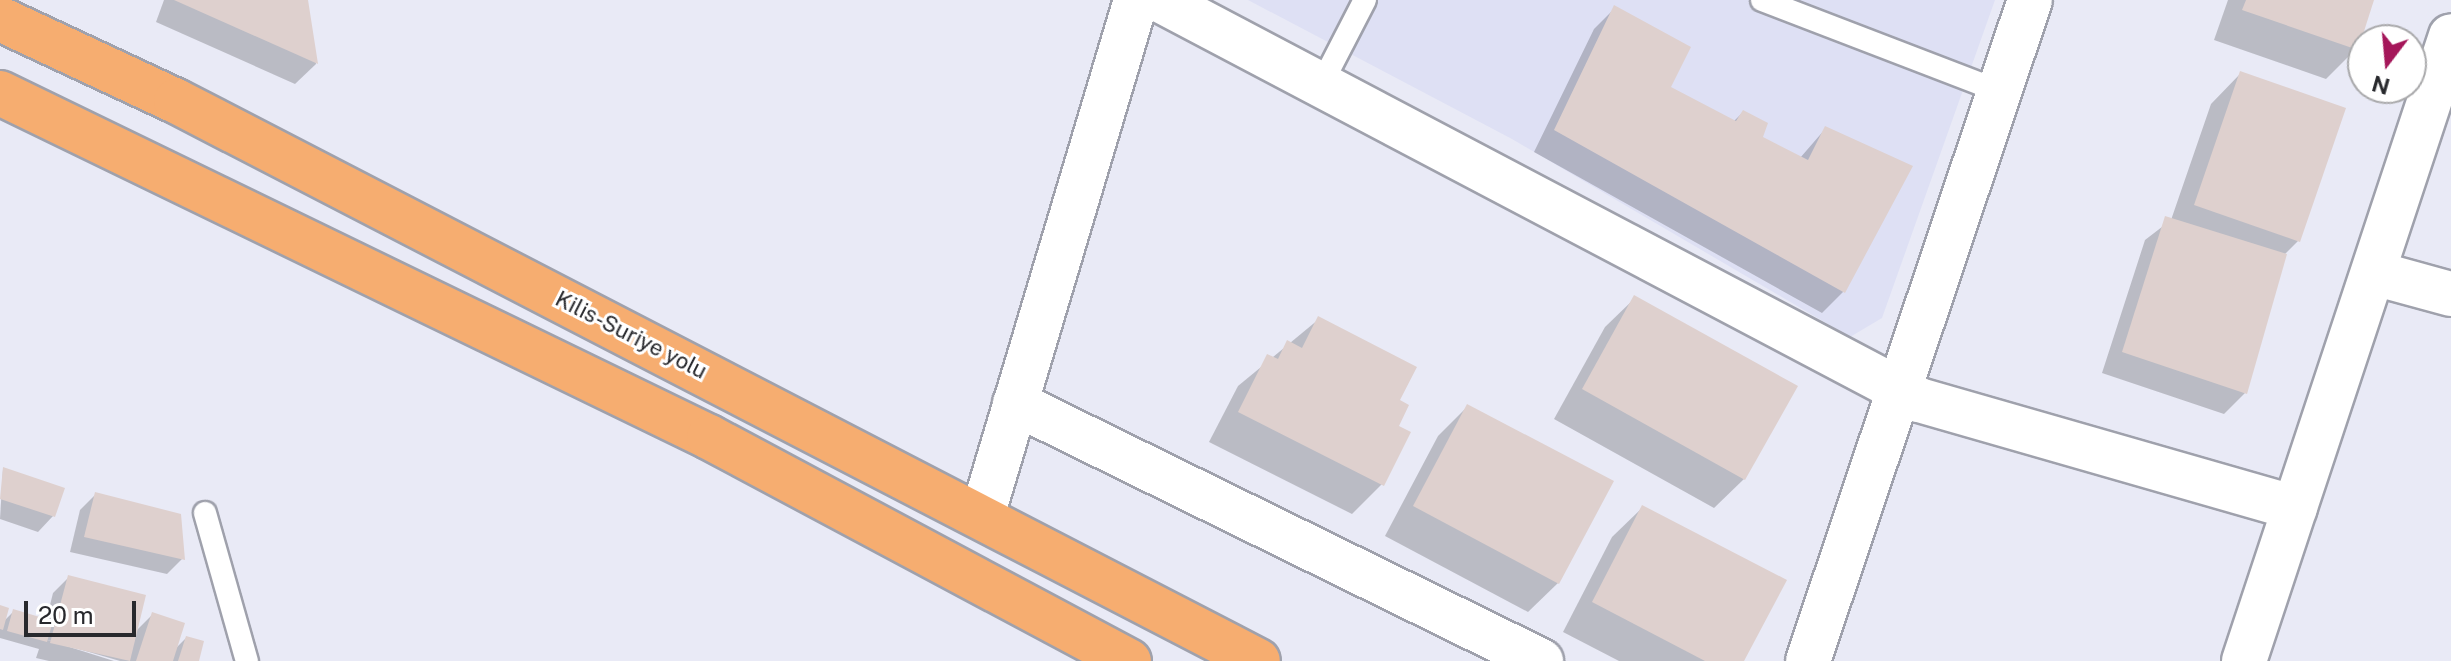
<!DOCTYPE html>
<style>
body{margin:0}
#map{position:relative;width:2451px;height:661px;overflow:hidden;background:#e9eaf6;font-family:"Public Sans",sans-serif}
div>[style]{position:absolute}
.built>*{inset:0;background:#dee0f4}
.shadow>*{inset:0;background:#0003}
.building>*{inset:0;background:#ded0ce}
.roads{filter:drop-shadow(2px 0 #9fa1ac) drop-shadow(-2px 0 #9fa1ac) drop-shadow(0 2px #9fa1ac) drop-shadow(0 -2px #9fa1ac)}
.lane>*{height:22px;margin:-11px;padding:0 11px;transform-origin:11px;border-radius:11px;background:#fff}
.street>*{height:44px;margin:-22px;padding:0 22px;transform-origin:22px;border-radius:22px;background:#fff}
.highway>*{height:44px;margin:-22px;padding:0 22px;transform-origin:22px;border-radius:22px;background:#f6ad70}
span{translate:-50% -50%;white-space:nowrap;text-align:center;line-height:1.15;-webkit-text-stroke:6px #fff;paint-order:stroke}
.street-label{font-size:22px;color:#28292d}
.north{position:absolute;left:2347px;top:24px;width:80px;height:80px;box-sizing:border-box;background:#fff;border:2px solid #a9a9ab;border-radius:50%;rotate:196deg;font-size:22px;font-weight:700;line-height:32px;text-align:center;color:#28292d}
.north::after{content:'';display:block;margin:auto;width:28px;height:36px;background:#a5175a;clip-path:polygon(50% 0,100% 100%,50% 72%,0 100%)}
.scale{position:absolute;left:24px;top:601px;width:112px;height:36px;box-sizing:border-box;border:4px solid #28292d;border-top:0;padding-left:10px;font-size:24px;line-height:28px;white-space:nowrap;color:#28292d;-webkit-text-stroke:6px #fff;paint-order:stroke}
</style>
<div id="map">
<div class="built">
<i style="clip-path:polygon(1248px 0,1995px 0,1882px 318px,1850px 337px,1512px 139px)"></i>
</div>
<div class="shadow">
<i style="clip-path:polygon(164px 0,306px 0,316px 64px,295px 84px,156px 22px)"></i>
<i style="clip-path:polygon(2228px 0,2372px 0,2356px 49px,2326px 79px,2214px 40px)"></i>
<i style="clip-path:polygon(1615px 8px,1668px 88px,1733px 122px,1743px 112px,1760px 139px,1800px 158px,1826px 128px,1843px 292px,1822px 313px,1534px 152px,1594px 29px)"></i>
<i style="clip-path:polygon(2240px 74px,2298px 241px,2285px 254px,2245px 393px,2224px 414px,2102px 373px,2145px 240px,2171px 220px,2211px 104px)"></i>
<i style="clip-path:polygon(1635px 298px,1744px 479px,1714px 508px,1554px 419px,1605px 327px)"></i>
<i style="clip-path:polygon(1319px 319px,1397px 401px,1382px 484px,1352px 514px,1209px 442px,1238px 386px)"></i>
<i style="clip-path:polygon(1468px 406px,1558px 583px,1528px 612px,1385px 536px,1438px 436px)"></i>
<i style="clip-path:polygon(3px 469px,53px 516px,38px 532px,0 519px)"></i>
<i style="clip-path:polygon(96px 494px,182px 559px,167px 574px,70px 552px,80px 510px)"></i>
<i style="clip-path:polygon(1642px 508px,1742px 661px,1619px 661px,1563px 632px,1612px 537px)"></i>
<i style="clip-path:polygon(68px 578px,135px 632px,152px 615px,175px 649px,186px 638px,197px 661px,120px 661px,41px 638px,114px 661px,49px 661px,36px 658px,39px 649px,0 638px,0 607px,3px 622px,13px 612px,46px 621px,53px 593px)"></i>
</div>
<div class="building">
<i style="clip-path:polygon(174px 0,308px 0,318px 64px)"></i>
<i style="clip-path:polygon(2246px 0,2374px 0,2358px 50px,2242px 10px)"></i>
<i style="clip-path:polygon(1614px 5px,1691px 47px,1671px 87px,1736px 121px,1743px 110px,1768px 123px,1763px 137px,1808px 160px,1825px 126px,1913px 166px,1845px 293px,1554px 130px)"></i>
<i style="clip-path:polygon(2240px 71px,2346px 108px,2300px 242px,2194px 205px)"></i>
<i style="clip-path:polygon(2165px 216px,2287px 254px,2247px 394px,2122px 352px)"></i>
<i style="clip-path:polygon(1634px 295px,1798px 386px,1745px 480px,1582px 389px)"></i>
<i style="clip-path:polygon(1318px 316px,1417px 367px,1400px 400px,1409px 405px,1399px 426px,1411px 432px,1384px 486px,1238px 412px,1267px 354px,1278px 359px,1287px 340px,1302px 348px)"></i>
<i style="clip-path:polygon(1467px 404px,1614px 481px,1559px 584px,1413px 506px)"></i>
<i style="clip-path:polygon(3px 467px,65px 488px,55px 517px,0 499px)"></i>
<i style="clip-path:polygon(95px 492px,181px 514px,185px 560px,84px 537px)"></i>
<i style="clip-path:polygon(1642px 505px,1787px 580px,1744px 661px,1705px 661px,1592px 602px)"></i>
<i style="clip-path:polygon(68px 575px,146px 595px,130px 661px,50px 643px)"></i>
<i style="clip-path:polygon(0 605px,9px 608px,3px 630px,0 629px)"></i>
<i style="clip-path:polygon(13px 609px,53px 621px,47px 642px,7px 631px)"></i>
<i style="clip-path:polygon(152px 612px,185px 623px,173px 661px,136px 661px)"></i>
<i style="clip-path:polygon(186px 636px,204px 641px,199px 661px,178px 661px)"></i>
</div>
<div class="roads">
<div class="lane">
<i style="left:1762px;top:0;width:254px;rotate:21deg"></i>
<i style="left:1320px;top:87px;width:98px;rotate:-62.7deg"></i>
<i style="left:205px;top:513px;width:154px;rotate:74.2deg"></i>
</div>
<div class="street">
<i style="left:1160px;top:0;width:858px;rotate:27.79deg"></i>
<i style="left:1919px;top:400px;width:391px;rotate:16deg"></i>
<i style="left:2374px;top:273px;width:80px;rotate:15.3deg"></i>
<i style="left:1015px;top:403px;width:586px;rotate:26.13deg"></i>
<i style="left:982px;top:516px;width:538px;rotate:-73.38deg"></i>
<i style="left:1808px;top:661px;width:697px;rotate:-71.44deg"></i>
<i style="left:2244px;top:661px;width:658px;rotate:-71.68deg"></i>
</div>
<div class="highway">
<i style="left:0;top:19px;width:194px;rotate:25deg"></i>
<i style="left:176px;top:101px;width:1218px;rotate:27.36deg"></i>
<i style="left:0;top:93px;width:788px;rotate:25.88deg"></i>
<i style="left:709px;top:437px;width:476px;rotate:28.1deg"></i>
</div>
</div>
<div class="street-label">
<span style="left:631px;top:335px;rotate:27deg">Kilis-Suriye yolu</span>
</div>
<div class="north">N</div>
<div class="scale">20 m</div>
</div>
